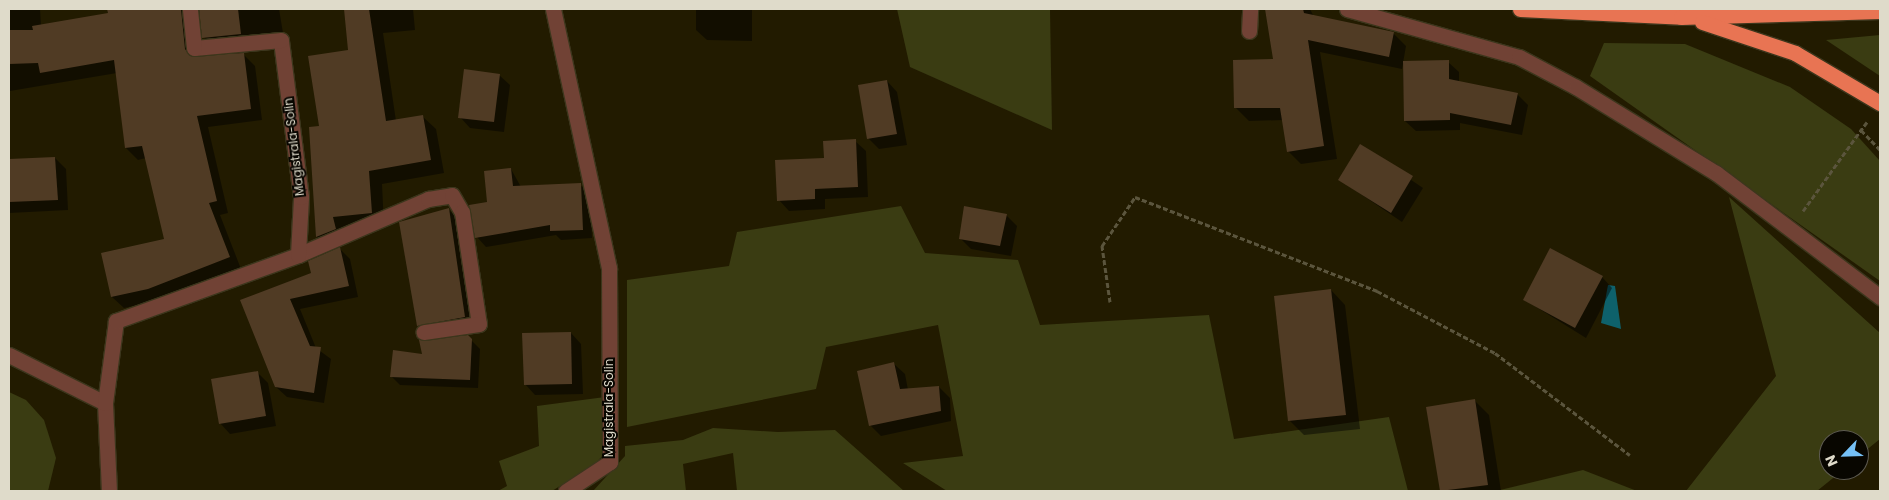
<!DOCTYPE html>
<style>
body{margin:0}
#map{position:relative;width:1889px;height:500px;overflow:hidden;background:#221b00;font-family:Poppins,sans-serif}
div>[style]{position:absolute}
.green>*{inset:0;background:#3a3c12}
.water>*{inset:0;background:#0e616b}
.shadow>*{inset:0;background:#0007}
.building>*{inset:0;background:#503b24}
.path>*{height:3px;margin-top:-1.5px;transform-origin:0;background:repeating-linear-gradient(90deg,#5b553d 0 5px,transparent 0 7.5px)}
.roads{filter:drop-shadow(1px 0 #3c361c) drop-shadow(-1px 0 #3c361c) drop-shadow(0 1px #3c361c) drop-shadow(0 -1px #3c361c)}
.minor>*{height:15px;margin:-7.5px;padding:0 7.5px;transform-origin:7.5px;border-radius:7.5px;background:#714235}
.highway>*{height:15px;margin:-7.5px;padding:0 7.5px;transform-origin:7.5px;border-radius:7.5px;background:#e87453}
span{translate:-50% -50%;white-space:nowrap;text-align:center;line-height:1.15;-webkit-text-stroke:4px #080600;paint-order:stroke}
.street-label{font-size:12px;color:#dfdbca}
.frame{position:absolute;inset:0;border:10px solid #dfdbca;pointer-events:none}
.north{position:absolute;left:1819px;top:430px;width:50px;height:50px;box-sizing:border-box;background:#080600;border:1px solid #5e5b51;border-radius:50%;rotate:246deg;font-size:14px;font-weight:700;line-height:20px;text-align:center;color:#dfdbca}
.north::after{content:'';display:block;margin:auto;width:18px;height:22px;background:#75c0f6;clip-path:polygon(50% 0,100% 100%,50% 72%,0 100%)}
</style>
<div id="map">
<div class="green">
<i style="clip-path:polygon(897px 9px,1050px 9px,1052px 130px,910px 67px)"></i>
<i style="clip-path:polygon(1880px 35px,1880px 76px,1826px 40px)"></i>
<i style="clip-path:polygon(1604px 43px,1685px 44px,1790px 87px,1851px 129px,1880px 161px,1880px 281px,1590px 76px)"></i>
<i style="clip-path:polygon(1729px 197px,1880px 333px,1880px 439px,1859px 456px,1859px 440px,1829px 440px,1829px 470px,1843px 470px,1817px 491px,1686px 491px,1776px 376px)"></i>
<i style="clip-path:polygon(901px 206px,925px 253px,1018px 260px,1040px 325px,1209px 315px,1234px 439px,1389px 417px,1408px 491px,947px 491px,903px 463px,963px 456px,938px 325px,826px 347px,816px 389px,627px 427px,627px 280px,729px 266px,737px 232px)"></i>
<i style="clip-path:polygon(9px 392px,26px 400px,44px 420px,56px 458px,48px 491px,9px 491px)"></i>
<i style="clip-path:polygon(605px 397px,605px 453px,595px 464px,552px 491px,498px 491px,507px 486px,499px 461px,539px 446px,537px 406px)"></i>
<i style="clip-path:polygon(713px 428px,778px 432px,835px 430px,904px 491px,737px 491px,733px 453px,683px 464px,686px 491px,593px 491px,625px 456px,625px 446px,683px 440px)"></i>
<i style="clip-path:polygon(1583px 470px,1637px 491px,1496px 491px)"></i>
</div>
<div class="water">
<i style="clip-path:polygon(1608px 285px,1615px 286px,1621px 329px,1601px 323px)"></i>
</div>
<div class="shadow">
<i style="clip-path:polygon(9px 9px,40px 9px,41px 26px,109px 14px,109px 9px,279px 9px,283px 33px,215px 49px,204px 37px,200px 12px,192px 22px,195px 57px,243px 54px,255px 66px,262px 120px,208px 127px,228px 213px,220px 215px,241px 269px,160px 300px,124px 308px,112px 297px,165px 240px,146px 158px,138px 160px,126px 148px,117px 73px,10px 91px,9px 101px)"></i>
<i style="clip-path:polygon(345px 9px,413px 9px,415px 30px,383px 33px,396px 121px,422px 116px,436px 129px,444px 173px,382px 184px,384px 226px,346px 230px,348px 242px,330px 250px,317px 237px,320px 127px,350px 51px)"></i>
<i style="clip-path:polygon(696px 9px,752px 9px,752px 41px,707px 40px,696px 30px)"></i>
<i style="clip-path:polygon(1266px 9px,1310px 9px,1314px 17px,1393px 33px,1406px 46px,1403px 63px,1448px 62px,1459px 72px,1459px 82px,1517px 94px,1528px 105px,1522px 135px,1460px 123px,1460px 130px,1416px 131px,1405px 121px,1403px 64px,1402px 69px,1320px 52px,1337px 159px,1301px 164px,1288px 151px,1283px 120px,1249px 121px,1236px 108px,1274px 60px)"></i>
<i style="clip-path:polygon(499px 75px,510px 85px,504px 132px,470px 128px,460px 117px)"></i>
<i style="clip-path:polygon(887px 81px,897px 92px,907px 145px,879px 149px,869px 139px,860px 86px)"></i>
<i style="clip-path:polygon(855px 141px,866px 151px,868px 197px,825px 199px,825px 209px,789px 211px,779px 200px,825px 159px)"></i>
<i style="clip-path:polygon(1361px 146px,1423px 188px,1402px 222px,1340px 180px)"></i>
<i style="clip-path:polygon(55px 158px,66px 169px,68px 210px,9px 213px,9px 160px)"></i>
<i style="clip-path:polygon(511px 169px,521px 187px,580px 185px,590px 194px,592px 238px,561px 240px,556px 235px,486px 247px,477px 237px,488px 203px)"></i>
<i style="clip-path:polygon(448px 209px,459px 220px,475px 327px,429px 336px,418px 326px)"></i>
<i style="clip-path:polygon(1006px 215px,1017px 226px,1011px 256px,971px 249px,960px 238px)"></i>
<i style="clip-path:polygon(340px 249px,350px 259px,358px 297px,300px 309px,316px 348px,331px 359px,324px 403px,287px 397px,276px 387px,241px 301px,312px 273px)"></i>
<i style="clip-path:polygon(1602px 277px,1612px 288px,1586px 338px,1525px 300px)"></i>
<i style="clip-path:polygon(1331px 290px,1345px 305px,1360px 429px,1304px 435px,1290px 421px)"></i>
<i style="clip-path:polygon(571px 333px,581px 344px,583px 394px,535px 395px,525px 384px)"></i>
<i style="clip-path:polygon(467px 336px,480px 349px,478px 388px,400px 385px,391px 376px,423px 355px)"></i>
<i style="clip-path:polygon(894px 364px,905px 374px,908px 390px,939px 387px,950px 398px,951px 421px,881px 436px,871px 426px,858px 372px)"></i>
<i style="clip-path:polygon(257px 372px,268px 383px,276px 426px,230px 434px,220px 423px)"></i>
<i style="clip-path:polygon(1475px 401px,1489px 415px,1501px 491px,1442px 491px,1428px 408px)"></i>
</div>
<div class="building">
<i style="clip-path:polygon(107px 9px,181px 9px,185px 49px,190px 56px,244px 53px,251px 109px,197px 116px,217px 201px,209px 203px,230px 257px,148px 289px,111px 297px,101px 253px,164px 239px,142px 146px,125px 148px,114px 60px,40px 73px,38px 63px,9px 64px,9px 30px,33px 30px,32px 26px,108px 13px)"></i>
<i style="clip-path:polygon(199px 9px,238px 9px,241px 34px,202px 38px)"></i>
<i style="clip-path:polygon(344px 9px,369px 9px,386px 121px,423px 115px,431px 160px,369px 171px,372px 213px,333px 217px,336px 229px,316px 237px,309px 127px,319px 126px,308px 56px,348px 50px)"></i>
<i style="clip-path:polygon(1265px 9px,1303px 9px,1304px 13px,1394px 32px,1389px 57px,1308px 40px,1324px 146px,1287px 152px,1280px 108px,1234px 108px,1233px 60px,1273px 59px)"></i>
<i style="clip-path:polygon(1449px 60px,1449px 79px,1518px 93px,1511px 125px,1450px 113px,1450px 120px,1404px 121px,1403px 61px)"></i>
<i style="clip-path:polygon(464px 69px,500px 74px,494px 122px,458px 118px)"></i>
<i style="clip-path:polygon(887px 80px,897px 134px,867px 139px,858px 85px)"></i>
<i style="clip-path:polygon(856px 139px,858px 187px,815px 189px,815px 199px,777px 201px,775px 160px,824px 158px,823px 141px)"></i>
<i style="clip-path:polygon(1360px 144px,1413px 176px,1391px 213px,1338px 180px)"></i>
<i style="clip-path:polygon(55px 157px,58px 200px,9px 202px,9px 159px)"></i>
<i style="clip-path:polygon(511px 168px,513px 186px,581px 183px,583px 230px,550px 231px,550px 225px,475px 238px,469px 205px,487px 202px,484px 171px)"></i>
<i style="clip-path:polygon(964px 206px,1007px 214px,1000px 246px,959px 239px)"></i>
<i style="clip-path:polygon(449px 208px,465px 317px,417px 326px,399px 222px)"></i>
<i style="clip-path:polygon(340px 247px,349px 286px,290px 299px,310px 346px,321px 347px,314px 393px,275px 387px,240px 300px,311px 273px,308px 261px)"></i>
<i style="clip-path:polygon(1550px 248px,1603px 276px,1575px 328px,1523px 300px)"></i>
<i style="clip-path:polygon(1331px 289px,1346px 415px,1288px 421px,1274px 296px)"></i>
<i style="clip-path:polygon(571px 332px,572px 384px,524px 385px,522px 333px)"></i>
<i style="clip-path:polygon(468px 335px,472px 339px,470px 380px,390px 377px,393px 350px,422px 354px,419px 340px)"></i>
<i style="clip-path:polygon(894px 362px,900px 389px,939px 386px,941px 411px,869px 426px,857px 371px)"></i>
<i style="clip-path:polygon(258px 371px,266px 416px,219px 424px,211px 379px)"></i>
<i style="clip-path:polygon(1475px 399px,1488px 485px,1440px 491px,1426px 407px)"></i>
</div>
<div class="path">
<i style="left:1867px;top:122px;width:10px;rotate:127deg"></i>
<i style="left:1861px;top:130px;width:28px;rotate:46deg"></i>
<i style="left:1803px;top:211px;width:100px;rotate:-54.4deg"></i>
<i style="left:1110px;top:302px;width:57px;rotate:-98.1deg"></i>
<i style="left:1102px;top:246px;width:59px;rotate:-56deg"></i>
<i style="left:1135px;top:197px;width:260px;rotate:21.2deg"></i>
<i style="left:1377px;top:291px;width:133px;rotate:27.7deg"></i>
<i style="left:1495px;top:353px;width:169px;rotate:37.1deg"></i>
</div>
<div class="roads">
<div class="minor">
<i style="left:553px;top:9px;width:265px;rotate:77.8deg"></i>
<i style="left:609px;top:268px;width:194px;rotate:89.7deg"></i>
<i style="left:610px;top:462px;width:53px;rotate:146.6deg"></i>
<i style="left:1347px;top:9px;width:179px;rotate:15.6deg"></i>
<i style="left:1519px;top:57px;width:64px;rotate:27.8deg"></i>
<i style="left:1576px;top:87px;width:164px;rotate:31.6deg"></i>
<i style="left:1716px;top:173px;width:206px;rotate:37.1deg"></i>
<i style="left:1249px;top:31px;width:22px;rotate:-87deg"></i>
<i style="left:298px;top:255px;width:142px;rotate:-23.3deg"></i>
<i style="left:428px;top:199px;width:24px;rotate:-9deg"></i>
<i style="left:452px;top:195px;width:20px;rotate:60deg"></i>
<i style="left:462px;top:212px;width:113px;rotate:81.4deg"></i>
<i style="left:479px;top:324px;width:56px;rotate:171.7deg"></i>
<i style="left:9px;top:355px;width:107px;rotate:26.6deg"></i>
<i style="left:109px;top:491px;width:88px;rotate:-92.6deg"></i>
<i style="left:105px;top:403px;width:83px;rotate:-82.4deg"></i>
<i style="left:116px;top:321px;width:194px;rotate:-19.9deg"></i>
<i style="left:298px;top:255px;width:58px;rotate:-87deg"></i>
<i style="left:301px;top:197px;width:158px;rotate:-97.3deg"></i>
<i style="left:281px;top:40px;width:87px;rotate:174.7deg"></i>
<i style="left:194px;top:48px;width:39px;rotate:-96deg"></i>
</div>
<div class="highway">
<i style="left:1520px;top:9px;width:161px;rotate:2.8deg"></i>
<i style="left:1681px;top:17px;width:199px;rotate:-1.7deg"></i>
<i style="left:1702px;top:22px;width:98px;rotate:18.4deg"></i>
<i style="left:1795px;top:53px;width:99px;rotate:30.5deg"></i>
</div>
</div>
<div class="street-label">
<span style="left:294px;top:147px;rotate:-97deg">Magistrala-Solin</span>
<span style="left:609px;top:408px;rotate:-90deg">Magistrala-Solin</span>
</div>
<div class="frame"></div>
<div class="north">N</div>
</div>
